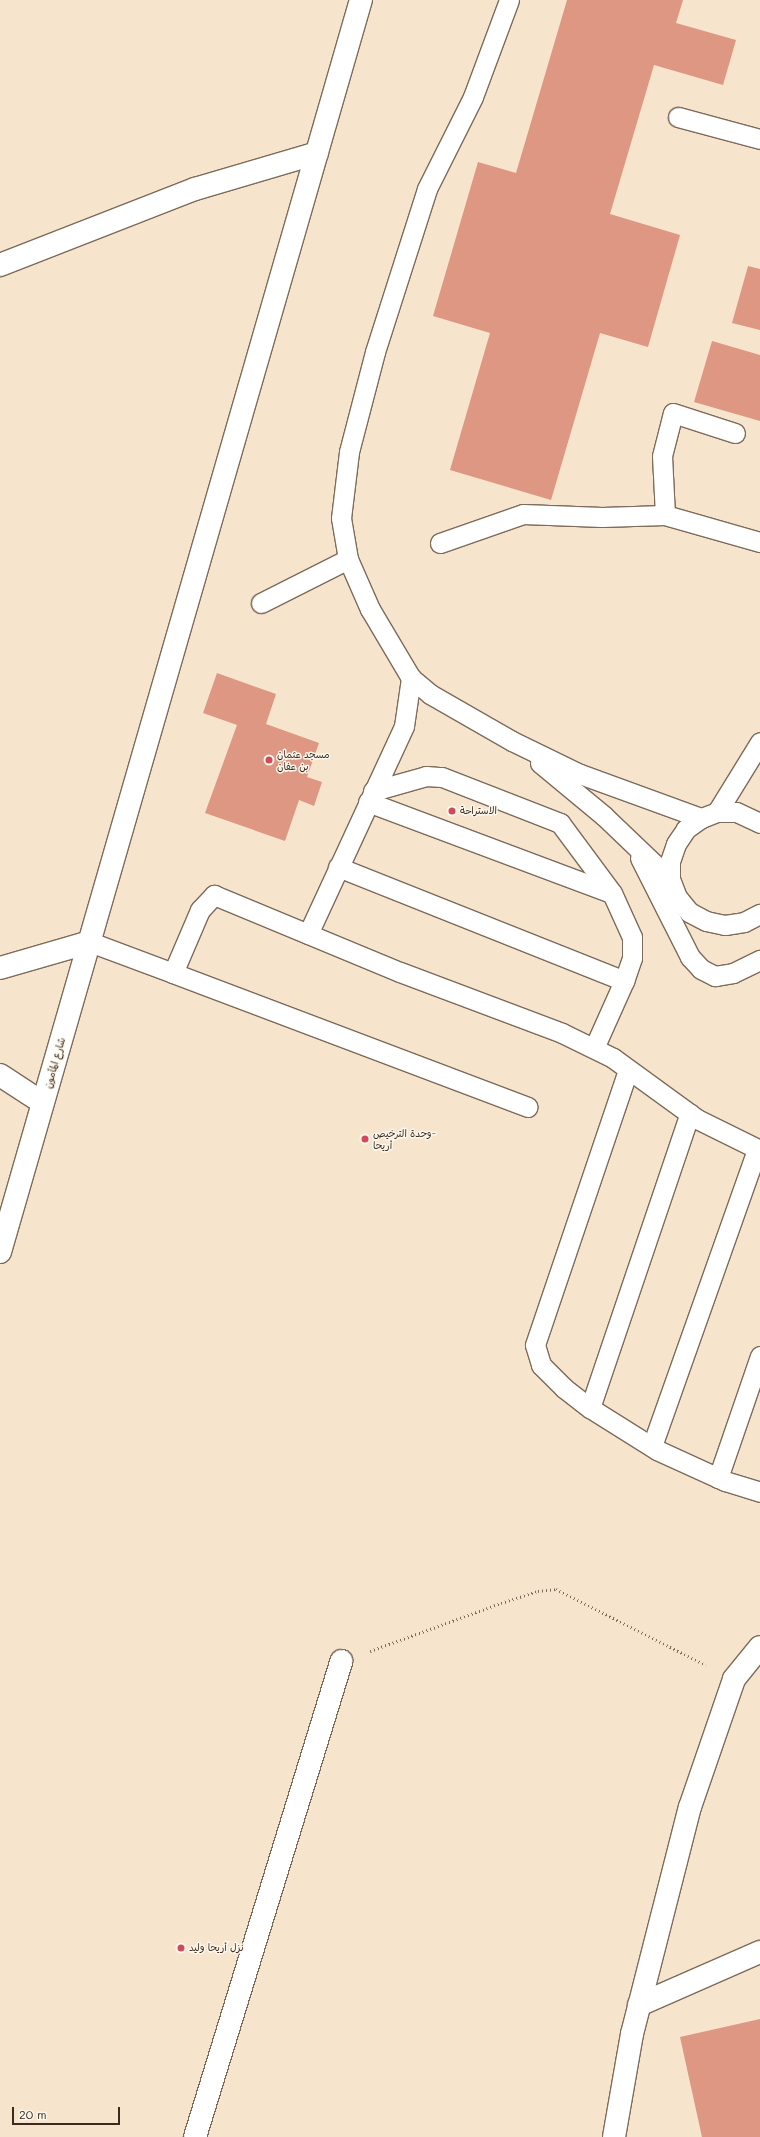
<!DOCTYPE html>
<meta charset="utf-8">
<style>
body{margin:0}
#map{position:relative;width:760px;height:2137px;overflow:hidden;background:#f7e4cd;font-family:Mali,"Playpen Sans Arabic",sans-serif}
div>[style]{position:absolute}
.building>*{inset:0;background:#dd9782}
.path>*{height:2.5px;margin-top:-1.25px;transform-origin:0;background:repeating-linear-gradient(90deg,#7d6b5b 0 1px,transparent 0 4px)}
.roads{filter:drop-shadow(1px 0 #7d6b5b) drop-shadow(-1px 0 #7d6b5b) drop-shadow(0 1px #7d6b5b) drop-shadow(0 -1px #7d6b5b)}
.lane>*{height:19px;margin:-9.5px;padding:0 9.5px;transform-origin:9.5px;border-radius:9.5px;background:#fff}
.street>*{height:22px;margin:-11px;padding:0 11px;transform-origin:11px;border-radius:11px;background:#fff}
.dots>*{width:11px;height:11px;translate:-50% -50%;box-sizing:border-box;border:2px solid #fbf7ec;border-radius:50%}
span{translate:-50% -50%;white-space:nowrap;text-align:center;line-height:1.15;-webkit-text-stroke:3px #fbf7ec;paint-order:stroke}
.poi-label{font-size:10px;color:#3b2a1e}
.left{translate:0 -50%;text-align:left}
.street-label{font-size:10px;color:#3b2a1e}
.scale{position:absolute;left:12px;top:2107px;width:108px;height:18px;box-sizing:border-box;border:2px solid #3b2a1e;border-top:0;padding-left:5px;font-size:12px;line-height:14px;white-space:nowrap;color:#3b2a1e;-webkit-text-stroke:3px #fbf7ec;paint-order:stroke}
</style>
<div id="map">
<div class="building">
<i style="clip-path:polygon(567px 0,683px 0,676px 23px,736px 40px,723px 85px,654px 65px,610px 214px,680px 235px,648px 347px,600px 333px,551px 500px,450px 470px,490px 333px,433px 316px,478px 162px,516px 173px)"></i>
<i style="clip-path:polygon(748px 266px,760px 269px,760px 330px,732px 323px)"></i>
<i style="clip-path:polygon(712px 341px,760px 355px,760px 421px,694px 402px)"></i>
<i style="clip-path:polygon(217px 673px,276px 694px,266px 724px,319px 743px,307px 777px,322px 782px,314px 806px,299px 800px,285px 841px,205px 813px,237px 725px,203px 713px)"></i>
<i style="clip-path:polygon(760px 2019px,760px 2137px,702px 2137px,680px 2037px)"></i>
</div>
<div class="path">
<i style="left:370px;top:1651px;width:140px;rotate:-20.1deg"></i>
<i style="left:501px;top:1603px;width:39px;rotate:-18deg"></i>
<i style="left:538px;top:1591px;width:18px;rotate:-6deg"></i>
<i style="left:556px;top:1589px;width:168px;rotate:26.9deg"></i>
</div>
<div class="roads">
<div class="lane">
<i style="left:509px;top:0;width:103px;rotate:110.4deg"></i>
<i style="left:473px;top:97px;width:103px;rotate:116.6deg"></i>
<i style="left:427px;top:189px;width:171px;rotate:107.7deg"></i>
<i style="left:375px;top:352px;width:103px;rotate:104.6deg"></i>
<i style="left:349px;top:452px;width:66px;rotate:96.9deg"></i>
<i style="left:341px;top:518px;width:42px;rotate:80.3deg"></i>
<i style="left:348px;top:559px;width:55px;rotate:66.3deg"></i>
<i style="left:370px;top:609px;width:80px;rotate:59.3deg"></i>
<i style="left:411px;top:678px;width:25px;rotate:40deg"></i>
<i style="left:430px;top:694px;width:95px;rotate:29.8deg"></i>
<i style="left:512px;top:741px;width:76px;rotate:25.9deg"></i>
<i style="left:580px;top:774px;width:129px;rotate:20deg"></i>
<i style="left:678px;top:117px;width:85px;rotate:15deg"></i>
<i style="left:665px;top:515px;width:59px;rotate:-92.9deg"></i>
<i style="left:662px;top:456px;width:44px;rotate:-75.7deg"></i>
<i style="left:673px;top:413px;width:65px;rotate:17.9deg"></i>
<i style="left:440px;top:543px;width:88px;rotate:-19.3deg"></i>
<i style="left:523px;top:514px;width:79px;rotate:2.2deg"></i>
<i style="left:602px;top:517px;width:63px;rotate:-1.8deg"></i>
<i style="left:665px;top:515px;width:99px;rotate:15.9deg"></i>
<i style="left:261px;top:603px;width:97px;rotate:-26.8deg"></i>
<i style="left:540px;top:763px;width:83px;rotate:39.6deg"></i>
<i style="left:604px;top:816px;width:91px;rotate:43.7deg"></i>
<i style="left:373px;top:791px;width:55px;rotate:-15.8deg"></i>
<i style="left:426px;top:776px;width:16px;rotate:4deg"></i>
<i style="left:442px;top:777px;width:127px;rotate:21.3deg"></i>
<i style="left:560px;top:823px;width:87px;rotate:53.4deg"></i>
<i style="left:612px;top:893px;width:48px;rotate:65.6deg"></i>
<i style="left:632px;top:937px;width:21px;rotate:90deg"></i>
<i style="left:632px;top:958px;width:24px;rotate:109deg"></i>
<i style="left:624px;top:981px;width:73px;rotate:114.1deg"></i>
<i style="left:368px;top:802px;width:260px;rotate:20.5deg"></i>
<i style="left:717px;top:812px;width:82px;rotate:-58.4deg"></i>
<i style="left:760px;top:823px;width:26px;rotate:-155deg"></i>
<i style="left:736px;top:812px;width:19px;rotate:180deg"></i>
<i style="left:717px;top:812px;width:17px;rotate:159deg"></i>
<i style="left:701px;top:818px;width:19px;rotate:144deg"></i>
<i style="left:686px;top:829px;width:18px;rotate:124deg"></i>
<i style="left:676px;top:844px;width:18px;rotate:109deg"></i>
<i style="left:670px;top:861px;width:18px;rotate:90deg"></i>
<i style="left:670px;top:879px;width:19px;rotate:69deg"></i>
<i style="left:677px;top:897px;width:19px;rotate:51deg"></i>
<i style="left:689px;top:912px;width:19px;rotate:28deg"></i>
<i style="left:706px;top:921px;width:19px;rotate:12deg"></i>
<i style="left:725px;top:925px;width:19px;rotate:-9deg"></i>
<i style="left:744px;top:922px;width:18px;rotate:-27deg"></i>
<i style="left:640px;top:858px;width:111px;rotate:63.2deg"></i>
<i style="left:690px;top:957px;width:16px;rotate:47deg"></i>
<i style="left:701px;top:969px;width:16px;rotate:27deg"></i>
<i style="left:715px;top:976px;width:18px;rotate:-9deg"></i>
<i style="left:733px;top:973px;width:30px;rotate:-26deg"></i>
<i style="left:338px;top:867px;width:308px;rotate:21.7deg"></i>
<i style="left:308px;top:934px;width:229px;rotate:-65.2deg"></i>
<i style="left:404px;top:726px;width:49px;rotate:-81.7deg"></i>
<i style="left:90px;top:942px;width:89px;rotate:20.5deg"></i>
<i style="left:173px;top:973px;width:69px;rotate:-66.8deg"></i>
<i style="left:200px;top:910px;width:21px;rotate:-47deg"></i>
<i style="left:214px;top:895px;width:201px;rotate:22.5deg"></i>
<i style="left:400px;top:972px;width:173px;rotate:20.6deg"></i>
<i style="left:562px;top:1033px;width:57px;rotate:26.1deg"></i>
<i style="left:613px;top:1058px;width:104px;rotate:36deg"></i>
<i style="left:697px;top:1119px;width:70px;rotate:26.2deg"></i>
<i style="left:173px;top:973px;width:379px;rotate:20.7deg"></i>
<i style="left:628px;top:1070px;width:290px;rotate:108.7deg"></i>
<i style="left:535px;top:1345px;width:21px;rotate:73deg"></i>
<i style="left:541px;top:1365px;width:33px;rotate:45deg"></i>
<i style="left:564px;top:1388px;width:33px;rotate:38deg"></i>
<i style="left:590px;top:1408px;width:79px;rotate:32.1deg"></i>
<i style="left:657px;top:1450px;width:75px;rotate:24.5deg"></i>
<i style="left:725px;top:1481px;width:37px;rotate:17deg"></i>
<i style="left:590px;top:1408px;width:311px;rotate:-71.3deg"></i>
<i style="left:652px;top:1446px;width:315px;rotate:-70.5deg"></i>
<i style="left:718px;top:1478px;width:129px;rotate:-71deg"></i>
</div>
<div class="street">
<i style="left:0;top:265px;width:209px;rotate:-21.3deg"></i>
<i style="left:195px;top:189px;width:127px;rotate:-16.4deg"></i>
<i style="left:0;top:968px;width:94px;rotate:-16.1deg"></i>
<i style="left:0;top:1075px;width:51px;rotate:33.1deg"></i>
<i style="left:0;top:1252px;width:1303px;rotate:-73.92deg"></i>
<i style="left:639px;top:2005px;width:132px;rotate:-23.7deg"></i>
<i style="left:195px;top:2137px;width:498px;rotate:-72.9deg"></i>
<i style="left:614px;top:2137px;width:105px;rotate:-80.1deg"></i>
<i style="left:632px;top:2034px;width:234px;rotate:-75.7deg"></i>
<i style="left:690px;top:1807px;width:135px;rotate:-71deg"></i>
<i style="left:734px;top:1679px;width:41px;rotate:-50.9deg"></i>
</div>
</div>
<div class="dots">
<i style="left:269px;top:760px;background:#d1495b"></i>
<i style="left:452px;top:811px;background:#d1495b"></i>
<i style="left:365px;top:1139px;background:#d1495b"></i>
<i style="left:181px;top:1948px;background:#d1495b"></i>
</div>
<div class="poi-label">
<span class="left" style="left:277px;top:760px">مسجد عثمان<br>بن عفان</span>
<span class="left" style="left:460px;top:811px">الاستراحة</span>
<span class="left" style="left:373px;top:1139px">وحدة الترخيص-<br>أريحا</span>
<span class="left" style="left:189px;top:1948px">نزل أريحا وليد</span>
</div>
<div class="street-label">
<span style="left:55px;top:1063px;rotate:-74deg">شارع المأمون</span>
</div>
<div class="scale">20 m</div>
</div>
